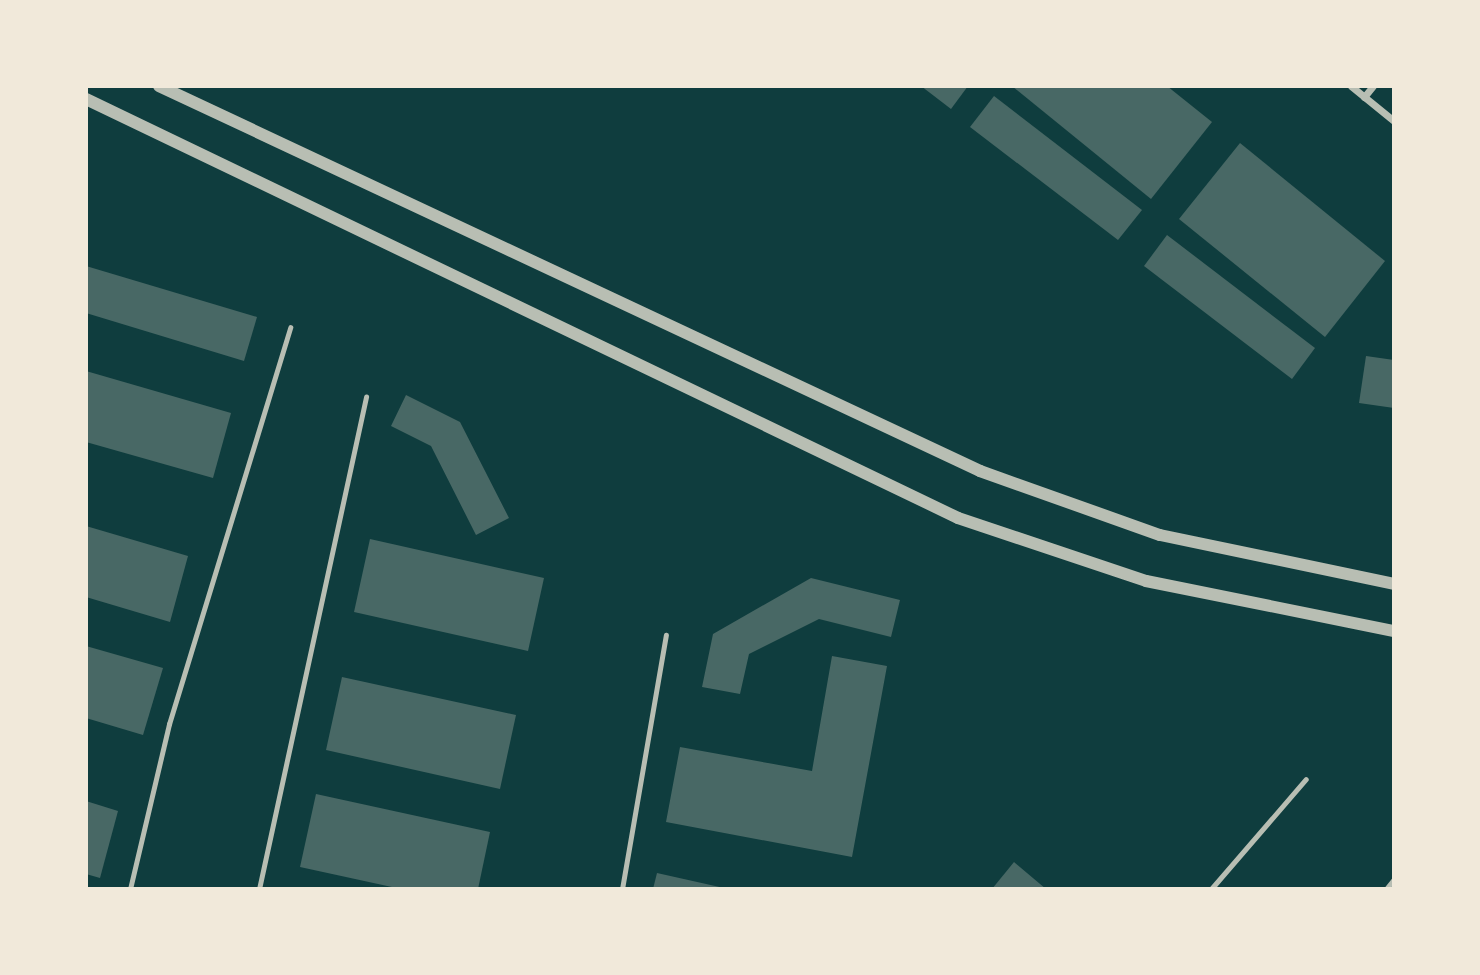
<!DOCTYPE html>
<style>
body{margin:0}
#map{position:relative;width:1480px;height:975px;overflow:hidden;background:#0f3d3e;font-family:Cabin,sans-serif}
div>[style]{position:absolute}
.building>*{inset:0;background:#486865}
.service>*{height:5px;margin:-2.5px;padding:0 2.5px;transform-origin:2.5px;border-radius:2.5px;background:#b8beb3}
.minor>*{height:7px;margin:-3.5px;padding:0 3.5px;transform-origin:3.5px;border-radius:3.5px;background:#b8beb3}
.tertiary>*{height:12px;margin:-6px;padding:0 6px;transform-origin:6px;border-radius:6px;background:#b8beb3}
span{translate:-50% -50%;white-space:nowrap;text-align:center;line-height:1.15;-webkit-text-stroke:5px #f1e9da;paint-order:stroke}
.frame{position:absolute;inset:0;border:88px solid #f1e9da;pointer-events:none}
</style>
<div id="map">
<div class="building">
<i style="clip-path:polygon(921px 86px,968px 86px,951px 109px)"></i>
<i style="clip-path:polygon(1012px 86px,1167px 86px,1212px 122px,1151px 199px)"></i>
<i style="clip-path:polygon(994px 96px,1142px 210px,1118px 240px,970px 127px)"></i>
<i style="clip-path:polygon(1240px 143px,1385px 261px,1325px 337px,1179px 219px)"></i>
<i style="clip-path:polygon(1167px 235px,1315px 348px,1292px 379px,1144px 266px)"></i>
<i style="clip-path:polygon(86px 266px,257px 317px,244px 361px,86px 313px)"></i>
<i style="clip-path:polygon(1366px 356px,1394px 360px,1394px 408px,1359px 403px)"></i>
<i style="clip-path:polygon(86px 371px,231px 413px,213px 478px,86px 442px)"></i>
<i style="clip-path:polygon(406px 395px,460px 422px,509px 518px,476px 535px,431px 446px,391px 426px)"></i>
<i style="clip-path:polygon(86px 526px,188px 556px,170px 622px,86px 597px)"></i>
<i style="clip-path:polygon(370px 539px,544px 578px,528px 651px,354px 612px)"></i>
<i style="clip-path:polygon(811px 578px,900px 600px,891px 637px,819px 619px,749px 654px,740px 694px,702px 687px,713px 634px)"></i>
<i style="clip-path:polygon(86px 646px,163px 668px,143px 735px,86px 718px)"></i>
<i style="clip-path:polygon(832px 656px,887px 666px,852px 857px,666px 822px,680px 747px,812px 771px)"></i>
<i style="clip-path:polygon(342px 677px,516px 715px,500px 789px,326px 750px)"></i>
<i style="clip-path:polygon(316px 794px,490px 832px,478px 889px,401px 889px,300px 867px)"></i>
<i style="clip-path:polygon(86px 801px,118px 811px,100px 878px,86px 874px)"></i>
<i style="clip-path:polygon(1014px 862px,1046px 889px,992px 889px)"></i>
<i style="clip-path:polygon(657px 873px,724px 888px,724px 889px,653px 889px)"></i>
</div>
<div class="service">
<i style="left:130px;top:889px;width:170px;rotate:-76.7deg"></i>
<i style="left:169px;top:724px;width:415px;rotate:-73deg"></i>
<i style="left:259px;top:889px;width:504px;rotate:-77.73deg"></i>
<i style="left:622px;top:889px;width:258px;rotate:-80.2deg"></i>
<i style="left:1211px;top:889px;width:145px;rotate:-49.2deg"></i>
<i style="left:1386px;top:889px;width:13px;rotate:-51deg"></i>
</div>
<div class="minor">
<i style="left:1351px;top:86px;width:55px;rotate:39.1deg"></i>
<i style="left:1364px;top:97px;width:14px;rotate:-51deg"></i>
</div>
<div class="tertiary">
<i style="left:159px;top:86px;width:907px;rotate:25.12deg"></i>
<i style="left:980px;top:471px;width:191px;rotate:19.6deg"></i>
<i style="left:1160px;top:535px;width:239px;rotate:11.8deg"></i>
<i style="left:86px;top:99px;width:967px;rotate:25.66deg"></i>
<i style="left:958px;top:518px;width:198px;rotate:18.5deg"></i>
<i style="left:1146px;top:581px;width:253px;rotate:11.4deg"></i>
</div>
<div class="frame"></div>
</div>
